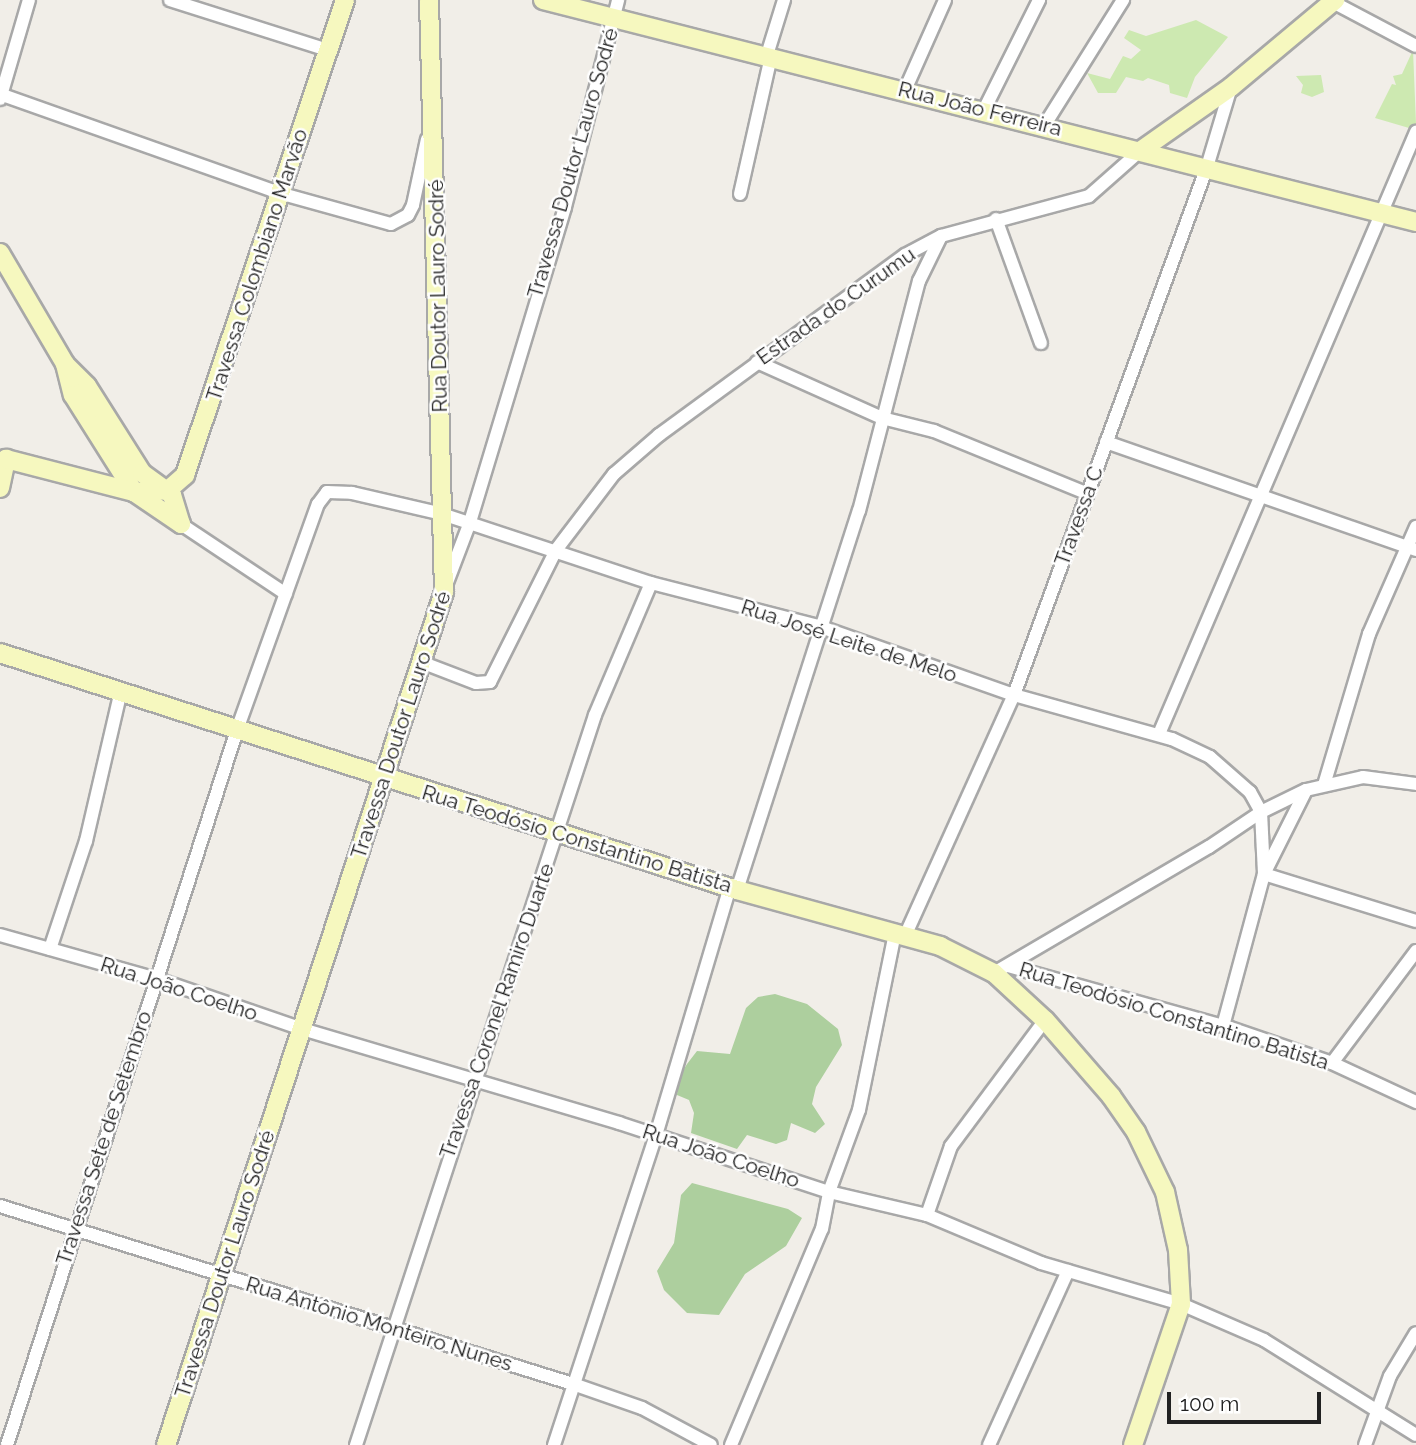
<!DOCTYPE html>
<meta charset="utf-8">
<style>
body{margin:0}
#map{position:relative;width:1416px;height:1445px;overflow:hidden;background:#f1eee8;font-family:Raleway,sans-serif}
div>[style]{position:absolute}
.grass>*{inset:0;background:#cde9b1}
.forest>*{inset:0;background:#adcf9e}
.roads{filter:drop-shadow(2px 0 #a8a8a8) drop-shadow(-2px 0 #a8a8a8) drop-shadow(0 2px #a8a8a8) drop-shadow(0 -2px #a8a8a8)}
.street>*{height:12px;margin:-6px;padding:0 6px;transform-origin:6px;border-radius:6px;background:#fff}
.secondary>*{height:18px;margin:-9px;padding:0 9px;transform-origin:9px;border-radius:9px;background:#f6f8bf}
span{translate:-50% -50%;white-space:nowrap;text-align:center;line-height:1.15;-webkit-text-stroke:5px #fff;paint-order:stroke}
.street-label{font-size:21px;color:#212121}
.scale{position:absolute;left:1167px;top:1392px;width:154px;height:32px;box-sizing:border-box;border:4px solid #212121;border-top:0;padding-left:9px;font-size:21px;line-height:24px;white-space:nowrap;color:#212121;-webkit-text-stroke:5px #fff;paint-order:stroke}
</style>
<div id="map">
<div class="grass">
<i style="clip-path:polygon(1196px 20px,1228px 37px,1195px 77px,1187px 98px,1170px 93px,1169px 85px,1148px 78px,1143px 81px,1126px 77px,1116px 93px,1098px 93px,1087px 73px,1110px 79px,1123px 56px,1131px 59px,1141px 50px,1124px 38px,1129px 30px,1146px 36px)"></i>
<i style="clip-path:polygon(1413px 50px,1416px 124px,1409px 128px,1375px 118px,1392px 84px,1396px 85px,1393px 76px,1402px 74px)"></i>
<i style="clip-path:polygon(1321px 75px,1324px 92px,1312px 97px,1301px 93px,1303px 85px,1296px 76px)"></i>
</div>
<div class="forest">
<i style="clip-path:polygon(775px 994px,807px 1004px,838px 1029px,842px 1045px,816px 1087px,812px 1104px,825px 1124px,815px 1133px,791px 1123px,787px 1140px,776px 1144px,747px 1135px,737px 1149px,691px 1133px,694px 1113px,689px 1100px,677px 1095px,678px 1079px,687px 1064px,697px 1051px,730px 1054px,746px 1008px,758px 997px)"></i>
<i style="clip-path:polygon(692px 1183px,788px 1209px,802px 1218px,786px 1246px,745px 1274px,719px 1315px,687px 1313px,664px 1290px,657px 1271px,674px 1243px,681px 1195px)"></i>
</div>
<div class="roads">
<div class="street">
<i style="left:170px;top:0;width:166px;rotate:17.6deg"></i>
<i style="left:1329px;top:0;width:98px;rotate:27.9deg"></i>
<i style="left:767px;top:55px;width:58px;rotate:-72.8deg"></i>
<i style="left:905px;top:90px;width:98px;rotate:-66deg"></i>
<i style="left:0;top:94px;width:296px;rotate:19.5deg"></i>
<i style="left:279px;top:193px;width:116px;rotate:15.5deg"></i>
<i style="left:391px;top:224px;width:19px;rotate:-28deg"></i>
<i style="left:408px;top:215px;width:11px;rotate:-63deg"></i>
<i style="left:413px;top:205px;width:67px;rotate:-78deg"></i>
<i style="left:0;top:99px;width:103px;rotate:-73.7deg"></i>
<i style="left:984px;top:110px;width:123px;rotate:-63.4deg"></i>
<i style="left:1044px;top:126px;width:149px;rotate:-57.9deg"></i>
<i style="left:740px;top:194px;width:141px;rotate:-77.3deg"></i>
<i style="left:996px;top:219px;width:132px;rotate:70.1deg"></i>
<i style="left:757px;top:362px;width:137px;rotate:24.1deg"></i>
<i style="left:882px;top:418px;width:54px;rotate:14deg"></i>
<i style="left:934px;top:431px;width:166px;rotate:22.2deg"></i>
<i style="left:1106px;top:442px;width:328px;rotate:19.2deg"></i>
<i style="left:181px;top:524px;width:126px;rotate:33.7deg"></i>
<i style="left:446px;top:585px;width:67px;rotate:-69.1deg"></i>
<i style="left:470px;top:522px;width:329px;rotate:-73.2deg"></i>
<i style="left:565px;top:207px;width:214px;rotate:-75.6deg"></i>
<i style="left:421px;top:662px;width:59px;rotate:20.9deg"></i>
<i style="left:476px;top:683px;width:14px;rotate:-4deg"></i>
<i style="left:490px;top:682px;width:148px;rotate:-63.4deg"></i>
<i style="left:556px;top:550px;width:96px;rotate:-52.7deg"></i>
<i style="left:614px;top:474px;width:60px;rotate:-40.9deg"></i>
<i style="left:659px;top:435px;width:305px;rotate:-36.2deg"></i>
<i style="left:905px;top:255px;width:41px;rotate:-27.8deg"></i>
<i style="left:941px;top:236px;width:153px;rotate:-15.1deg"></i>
<i style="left:1089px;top:196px;width:68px;rotate:-41.4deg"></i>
<i style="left:1159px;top:734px;width:655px;rotate:-66.88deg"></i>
<i style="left:1324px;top:785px;width:158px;rotate:-73.4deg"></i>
<i style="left:1369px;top:634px;width:117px;rotate:-66.3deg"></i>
<i style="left:1264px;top:874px;width:159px;rotate:17.2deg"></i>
<i style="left:737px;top:890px;width:398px;rotate:-72.2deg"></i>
<i style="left:859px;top:511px;width:238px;rotate:-75.4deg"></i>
<i style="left:919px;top:281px;width:50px;rotate:-63.9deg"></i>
<i style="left:0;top:935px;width:163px;rotate:15.7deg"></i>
<i style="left:157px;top:979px;width:153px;rotate:19deg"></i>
<i style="left:302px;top:1029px;width:331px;rotate:16.5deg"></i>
<i style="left:619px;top:1123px;width:221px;rotate:18.2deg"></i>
<i style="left:829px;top:1192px;width:101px;rotate:13.2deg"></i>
<i style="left:927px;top:1215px;width:124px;rotate:22.8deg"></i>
<i style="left:1041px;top:1263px;width:146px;rotate:16.3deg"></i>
<i style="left:1181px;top:1304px;width:90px;rotate:23.4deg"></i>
<i style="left:1264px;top:1340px;width:179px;rotate:32deg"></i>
<i style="left:905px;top:936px;width:265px;rotate:-65.7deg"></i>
<i style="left:1014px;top:695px;width:562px;rotate:-69.92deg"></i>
<i style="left:1207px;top:167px;width:84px;rotate:-73.3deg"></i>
<i style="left:50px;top:949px;width:114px;rotate:-71.6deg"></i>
<i style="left:86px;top:841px;width:155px;rotate:-76.9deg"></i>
<i style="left:1008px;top:966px;width:230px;rotate:15.6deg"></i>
<i style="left:1230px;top:1028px;width:108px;rotate:18.9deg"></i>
<i style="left:1332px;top:1063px;width:93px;rotate:24.9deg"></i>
<i style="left:994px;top:973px;width:249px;rotate:-30.4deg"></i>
<i style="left:1209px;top:847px;width:63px;rotate:-33.9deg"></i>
<i style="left:1261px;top:812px;width:50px;rotate:-26.1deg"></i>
<i style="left:1306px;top:790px;width:58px;rotate:-12.8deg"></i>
<i style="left:1363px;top:777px;width:53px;rotate:7.5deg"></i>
<i style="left:1223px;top:1026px;width:157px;rotate:-74.9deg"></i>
<i style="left:1264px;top:874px;width:94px;rotate:-63.4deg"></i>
<i style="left:1332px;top:1063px;width:140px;rotate:-53.1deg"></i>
<i style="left:0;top:1206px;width:600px;rotate:17.26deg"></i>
<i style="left:573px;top:1384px;width:73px;rotate:19.2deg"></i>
<i style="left:642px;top:1408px;width:78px;rotate:28.2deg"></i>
<i style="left:927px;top:1215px;width:73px;rotate:-70.8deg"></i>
<i style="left:951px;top:1146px;width:157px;rotate:-53.3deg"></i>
<i style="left:7px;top:1445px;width:754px;rotate:-72.17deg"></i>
<i style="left:238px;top:727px;width:237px;rotate:-70.3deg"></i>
<i style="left:318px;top:504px;width:15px;rotate:-53deg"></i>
<i style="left:327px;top:492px;width:25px;rotate:2deg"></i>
<i style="left:352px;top:493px;width:92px;rotate:13.1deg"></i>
<i style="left:442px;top:514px;width:220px;rotate:18.3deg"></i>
<i style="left:651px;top:583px;width:172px;rotate:14.4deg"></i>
<i style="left:818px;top:626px;width:208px;rotate:19.4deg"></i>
<i style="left:1014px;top:695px;width:164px;rotate:15.6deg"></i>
<i style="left:1172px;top:739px;width:42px;rotate:25.3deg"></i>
<i style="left:1210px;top:757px;width:53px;rotate:41.2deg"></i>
<i style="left:1250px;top:792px;width:23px;rotate:61deg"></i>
<i style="left:1261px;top:812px;width:62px;rotate:87.2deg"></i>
<i style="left:356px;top:1445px;width:768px;rotate:-71.87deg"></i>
<i style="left:595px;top:715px;width:143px;rotate:-67deg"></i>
<i style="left:554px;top:1445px;width:326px;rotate:-71.8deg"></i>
<i style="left:656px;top:1135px;width:259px;rotate:-73.4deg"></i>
<i style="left:731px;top:1445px;width:234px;rotate:-67.2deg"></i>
<i style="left:822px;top:1229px;width:38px;rotate:-79deg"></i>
<i style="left:829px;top:1192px;width:87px;rotate:-69.9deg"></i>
<i style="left:859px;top:1110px;width:181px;rotate:-78.5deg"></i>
<i style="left:989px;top:1445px;width:191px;rotate:-65.6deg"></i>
<i style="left:1365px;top:1445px;width:73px;rotate:-70.1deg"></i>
<i style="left:1390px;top:1376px;width:50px;rotate:-58.8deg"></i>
</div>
<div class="secondary">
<i style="left:543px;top:0;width:901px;rotate:14.27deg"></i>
<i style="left:1140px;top:151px;width:111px;rotate:-35.1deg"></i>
<i style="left:1231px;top:87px;width:136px;rotate:-39.9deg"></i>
<i style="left:0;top:253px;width:129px;rotate:59.6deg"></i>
<i style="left:65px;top:364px;width:32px;rotate:76deg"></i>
<i style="left:73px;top:395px;width:115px;rotate:57.8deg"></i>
<i style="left:134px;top:492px;width:57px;rotate:34.2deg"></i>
<i style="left:65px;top:364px;width:31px;rotate:45deg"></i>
<i style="left:87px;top:386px;width:103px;rotate:57.7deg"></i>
<i style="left:142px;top:473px;width:37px;rotate:36deg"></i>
<i style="left:172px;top:495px;width:30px;rotate:73deg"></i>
<i style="left:0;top:488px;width:30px;rotate:-78deg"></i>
<i style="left:6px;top:459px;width:132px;rotate:14.5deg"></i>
<i style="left:134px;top:492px;width:34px;rotate:-3deg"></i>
<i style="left:168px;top:490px;width:23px;rotate:-41deg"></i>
<i style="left:185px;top:475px;width:501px;rotate:-71.38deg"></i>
<i style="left:0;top:653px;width:774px;rotate:17.83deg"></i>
<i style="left:737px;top:890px;width:211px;rotate:15.4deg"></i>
<i style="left:940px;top:946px;width:60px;rotate:26.6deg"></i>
<i style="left:994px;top:973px;width:69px;rotate:42.7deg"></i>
<i style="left:1045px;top:1020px;width:101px;rotate:49deg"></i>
<i style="left:1111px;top:1096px;width:44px;rotate:55.2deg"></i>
<i style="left:1136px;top:1132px;width:67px;rotate:64.2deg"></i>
<i style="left:1165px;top:1192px;width:59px;rotate:77.4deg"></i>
<i style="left:1178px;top:1250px;width:54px;rotate:86.8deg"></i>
<i style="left:1181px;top:1304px;width:149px;rotate:108.8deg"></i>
<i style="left:166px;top:1445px;width:897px;rotate:-71.95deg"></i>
<i style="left:444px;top:592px;width:592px;rotate:-91.45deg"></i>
</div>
</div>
<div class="street-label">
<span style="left:980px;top:109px;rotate:14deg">Rua João Ferreira</span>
<span style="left:573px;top:163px;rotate:-74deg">Travessa Doutor Lauro Sodré</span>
<span style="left:257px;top:265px;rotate:-72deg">Travessa Colombiano Marvão</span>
<span style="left:438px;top:296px;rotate:-91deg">Rua Doutor Lauro Sodré</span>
<span style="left:836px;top:306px;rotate:-35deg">Estrada do Curumu</span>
<span style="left:1079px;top:516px;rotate:-70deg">Travessa C</span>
<span style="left:849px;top:641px;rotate:18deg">Rua José Leite de Melo</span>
<span style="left:401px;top:725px;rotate:-72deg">Travessa Doutor Lauro Sodré</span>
<span style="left:577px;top:839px;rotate:17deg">Rua Teodósio Constantino Batista</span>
<span style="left:179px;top:989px;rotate:18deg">Rua João Coelho</span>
<span style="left:497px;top:1011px;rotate:-71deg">Travessa Coronel Ramiro Duarte</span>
<span style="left:1174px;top:1016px;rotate:17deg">Rua Teodósio Constantino Batista</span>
<span style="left:104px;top:1138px;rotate:-72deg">Travessa Sete de Setembro</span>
<span style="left:721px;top:1156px;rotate:18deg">Rua João Coelho</span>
<span style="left:225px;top:1264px;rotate:-72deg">Travessa Doutor Lauro Sodré</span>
<span style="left:379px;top:1324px;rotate:17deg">Rua Antônio Monteiro Nunes</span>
</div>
<div class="scale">100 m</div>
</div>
